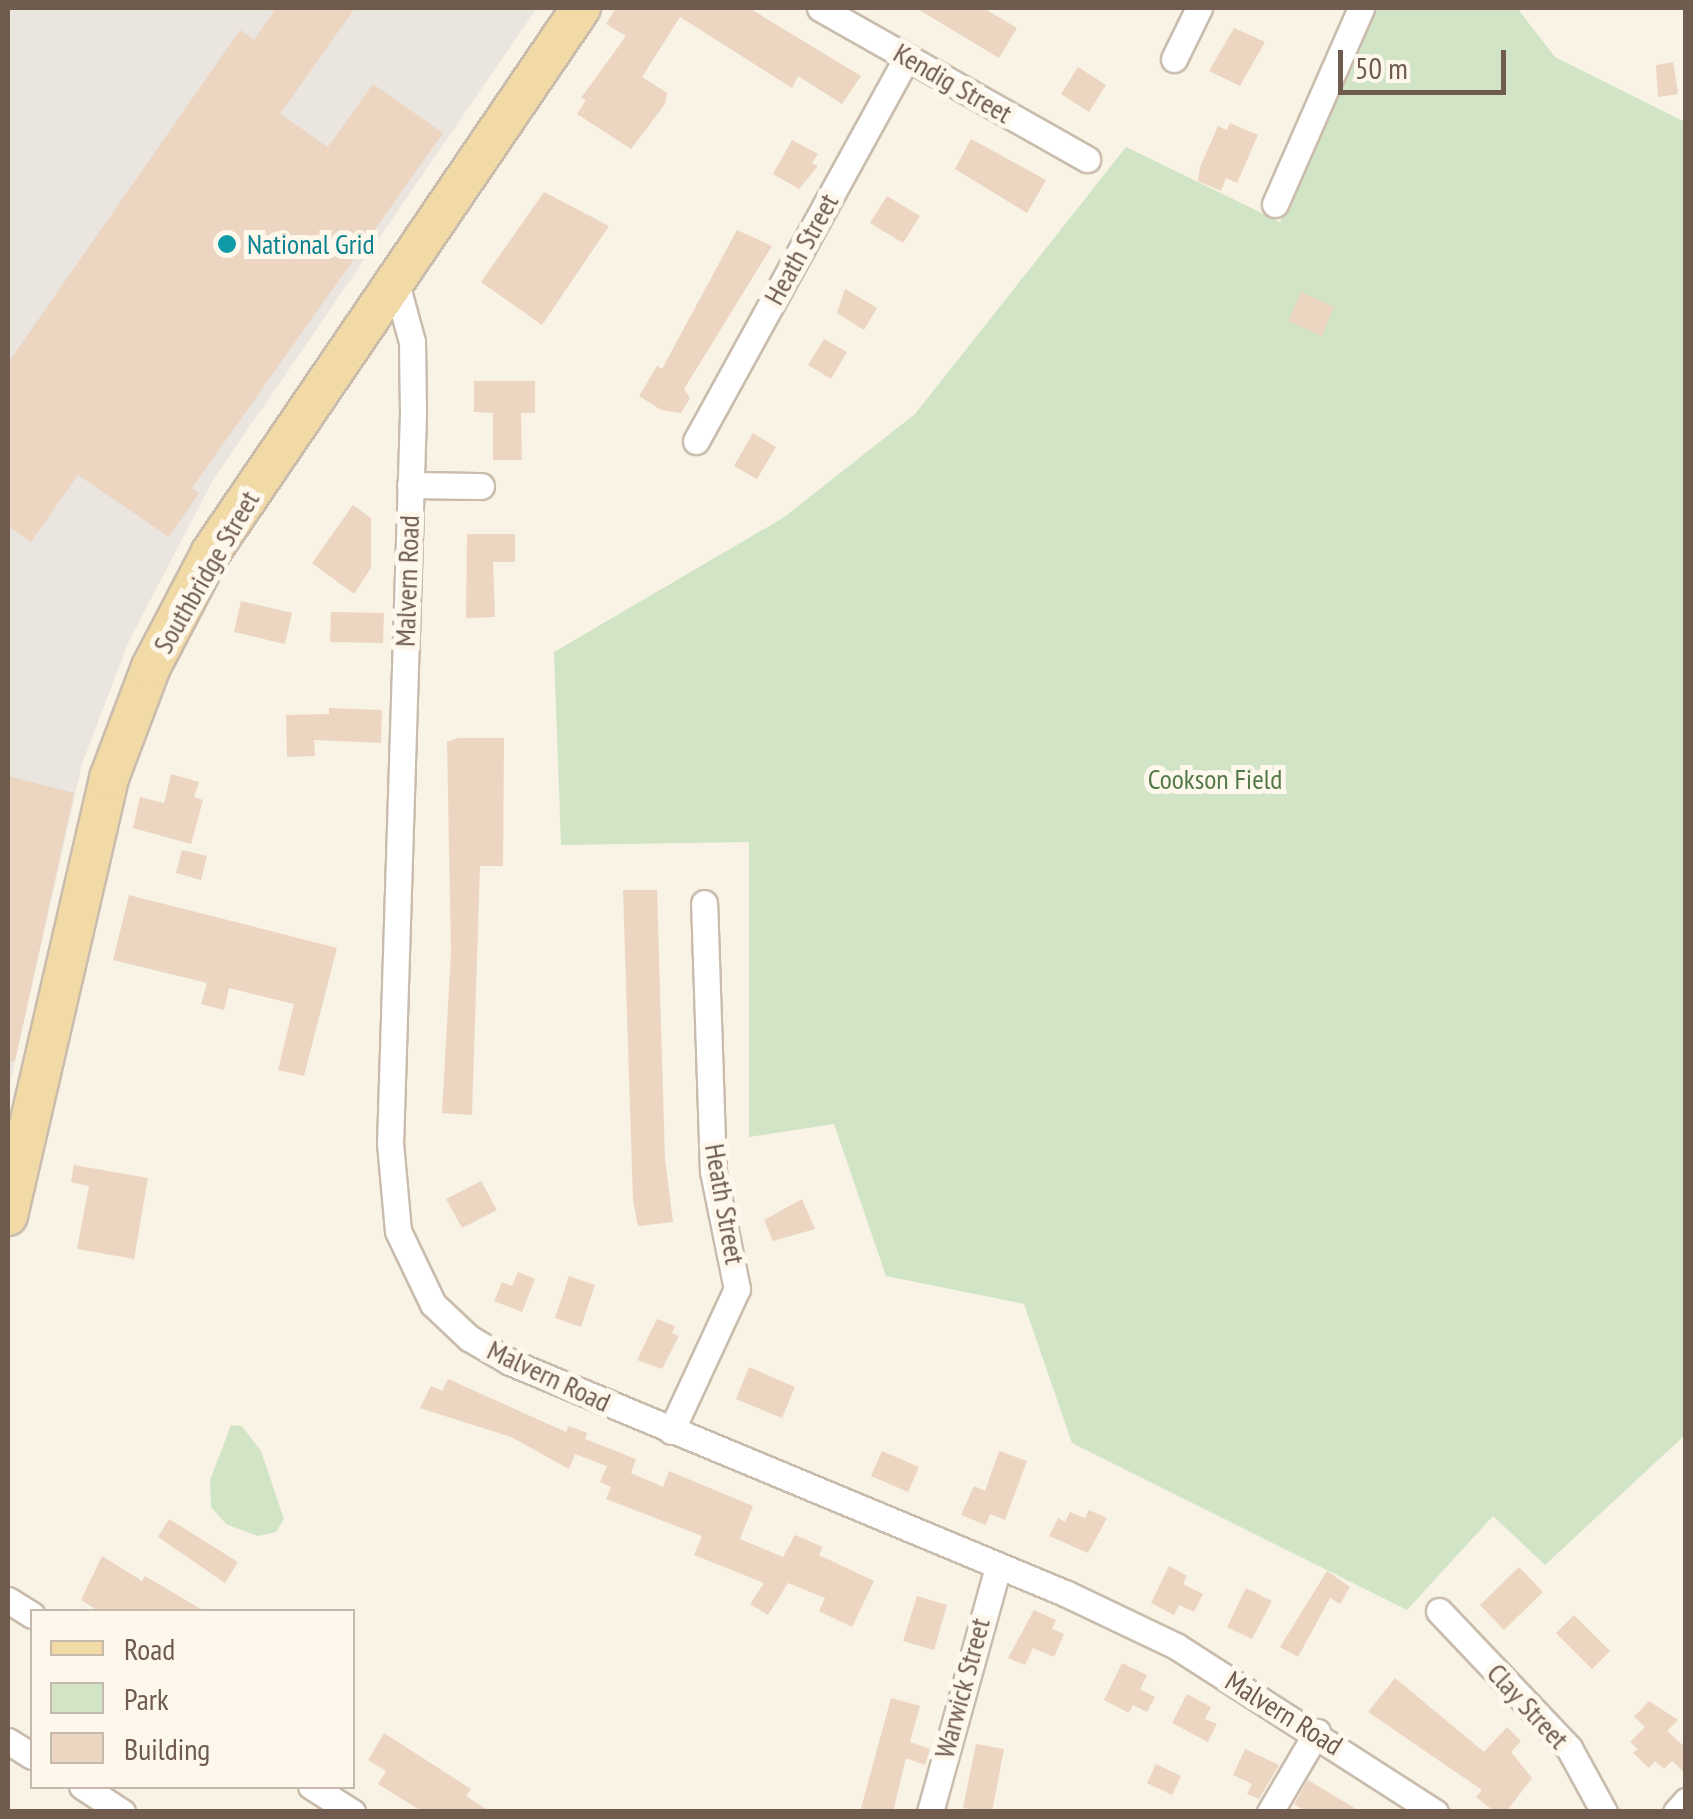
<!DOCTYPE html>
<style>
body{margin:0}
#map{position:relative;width:1693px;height:1819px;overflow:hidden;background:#f9f3e6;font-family:"PT Sans Narrow",sans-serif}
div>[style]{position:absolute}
.industrial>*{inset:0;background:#eae5df}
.green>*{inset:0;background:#d1e5c6}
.building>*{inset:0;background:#ecd5c1}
.roads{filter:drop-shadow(2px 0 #cabcad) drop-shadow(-2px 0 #cabcad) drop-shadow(0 2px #cabcad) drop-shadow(0 -2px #cabcad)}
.street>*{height:25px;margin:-12.5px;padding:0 12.5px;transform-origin:12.5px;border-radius:12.5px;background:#fff}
.primary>*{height:38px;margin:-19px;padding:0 19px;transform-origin:19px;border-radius:19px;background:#f1daa6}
.dots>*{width:28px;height:28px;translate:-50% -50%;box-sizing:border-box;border:5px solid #fdf7ec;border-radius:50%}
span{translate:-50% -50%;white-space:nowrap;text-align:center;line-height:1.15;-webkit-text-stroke:10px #fdf7ec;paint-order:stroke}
.street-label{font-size:28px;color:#705c4e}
.culture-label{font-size:28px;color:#0d838f}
.left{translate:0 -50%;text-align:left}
.park-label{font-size:28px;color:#557a4a}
.frame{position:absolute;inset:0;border:10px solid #705c4e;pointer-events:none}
.legend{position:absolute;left:30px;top:1609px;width:325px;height:180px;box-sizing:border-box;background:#fdf7ec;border:2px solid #c5b9ad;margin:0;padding:12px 18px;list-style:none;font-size:30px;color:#705c4e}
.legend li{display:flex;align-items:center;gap:20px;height:50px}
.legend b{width:50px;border:2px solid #c5b9ad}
.scale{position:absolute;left:1338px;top:50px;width:168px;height:45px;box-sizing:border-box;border:5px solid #705c4e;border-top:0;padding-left:12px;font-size:30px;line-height:35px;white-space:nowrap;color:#705c4e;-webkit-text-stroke:8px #fdf7ec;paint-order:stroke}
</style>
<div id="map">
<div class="industrial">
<i style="clip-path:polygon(8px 8px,537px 8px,213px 480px,129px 641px,82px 764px,8px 1092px)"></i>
</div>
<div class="green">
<i style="clip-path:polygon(1376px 8px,1517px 8px,1555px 57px,1685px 122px,1685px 1435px,1545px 1565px,1493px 1516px,1407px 1610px,1072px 1443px,1024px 1304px,886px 1276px,834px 1124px,749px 1137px,749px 842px,561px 845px,554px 652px,783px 518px,915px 414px,1126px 147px,1280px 222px)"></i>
<i style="clip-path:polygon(231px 1425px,242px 1426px,261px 1451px,284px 1519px,276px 1532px,258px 1536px,226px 1524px,211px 1507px,210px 1480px)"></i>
</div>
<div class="building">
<i style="clip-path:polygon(276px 8px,355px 8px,280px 114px,328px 147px,373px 84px,443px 133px,192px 488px,199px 493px,169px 537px,78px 475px,31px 542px,8px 526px,8px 363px,240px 30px,254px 40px)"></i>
<i style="clip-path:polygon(616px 8px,749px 8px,861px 76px,842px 104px,798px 76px,792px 88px,680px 17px,642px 77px,667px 93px,665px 104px,631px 149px,577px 114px,586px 100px,581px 98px,626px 36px,606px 24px)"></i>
<i style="clip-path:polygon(916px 8px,983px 8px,1017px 28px,999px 58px)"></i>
<i style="clip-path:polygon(1234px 28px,1265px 42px,1240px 86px,1209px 71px)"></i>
<i style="clip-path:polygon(1673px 62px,1678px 94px,1658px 97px,1656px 65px)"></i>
<i style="clip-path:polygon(1078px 67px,1106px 85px,1089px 112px,1061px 94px)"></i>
<i style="clip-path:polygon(1230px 123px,1258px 135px,1237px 183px,1226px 178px,1221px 191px,1198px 181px,1200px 167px,1218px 126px,1227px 130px)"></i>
<i style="clip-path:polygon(971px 139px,1046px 180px,1027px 213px,955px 169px)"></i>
<i style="clip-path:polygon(792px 140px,818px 154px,812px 163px,818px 166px,799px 189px,773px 174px)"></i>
<i style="clip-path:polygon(544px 192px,609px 226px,542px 325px,481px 282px)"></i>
<i style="clip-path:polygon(887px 196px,920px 216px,903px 243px,870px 223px)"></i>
<i style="clip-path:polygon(737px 230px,772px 246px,684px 389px,690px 398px,681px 413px,661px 410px,639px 396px,657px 366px,662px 369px)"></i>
<i style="clip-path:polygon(845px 289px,877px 308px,864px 330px,837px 313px)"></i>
<i style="clip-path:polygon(1301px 292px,1334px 307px,1322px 336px,1288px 321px)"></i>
<i style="clip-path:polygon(824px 339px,847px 352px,831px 379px,808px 365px)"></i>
<i style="clip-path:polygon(474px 381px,535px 381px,535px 413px,521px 413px,522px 460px,493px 460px,493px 413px,474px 412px)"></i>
<i style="clip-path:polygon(753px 433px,776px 447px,757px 479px,734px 466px)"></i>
<i style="clip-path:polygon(353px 505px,371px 518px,371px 568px,354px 594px,312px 563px)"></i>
<i style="clip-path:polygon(467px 534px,515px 534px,515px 562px,493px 562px,495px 617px,466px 618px)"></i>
<i style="clip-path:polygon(241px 601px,292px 613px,285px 644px,234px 632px)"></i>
<i style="clip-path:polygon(331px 612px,384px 613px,383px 643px,330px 642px)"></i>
<i style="clip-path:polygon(329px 708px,382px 710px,381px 743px,314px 740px,315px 756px,287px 757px,286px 715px,329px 714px)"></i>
<i style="clip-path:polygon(458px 738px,504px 738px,503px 866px,480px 866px,472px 1115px,442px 1113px,451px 953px,447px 742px)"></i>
<i style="clip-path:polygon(171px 774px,199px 782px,194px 797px,203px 800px,191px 844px,133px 828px,140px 797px,164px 803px)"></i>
<i style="clip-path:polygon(8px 776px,74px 793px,15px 1061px,8px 1061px)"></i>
<i style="clip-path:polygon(182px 850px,207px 856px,201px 880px,176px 873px)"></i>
<i style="clip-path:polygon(623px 890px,657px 890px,665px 1159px,673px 1222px,638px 1226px,633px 1201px)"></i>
<i style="clip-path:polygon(129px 895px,337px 948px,304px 1076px,278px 1070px,294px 1004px,229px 988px,224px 1010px,201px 1004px,207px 983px,113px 960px)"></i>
<i style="clip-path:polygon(74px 1165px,148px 1178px,134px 1259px,77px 1249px,89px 1186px,71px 1182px)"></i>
<i style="clip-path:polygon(481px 1181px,497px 1210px,462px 1228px,446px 1199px)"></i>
<i style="clip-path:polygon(802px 1199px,815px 1229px,773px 1241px,764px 1220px)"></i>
<i style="clip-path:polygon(518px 1272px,535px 1279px,522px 1312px,494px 1301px,502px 1282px,512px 1286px)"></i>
<i style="clip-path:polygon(569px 1276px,595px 1285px,581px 1327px,555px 1318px)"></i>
<i style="clip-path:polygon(657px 1319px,675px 1326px,672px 1333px,679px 1336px,662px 1369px,637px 1360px)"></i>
<i style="clip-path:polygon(749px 1367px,795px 1387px,782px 1418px,736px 1399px)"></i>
<i style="clip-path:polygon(448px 1379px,566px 1432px,569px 1426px,587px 1433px,585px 1439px,636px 1459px,631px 1473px,663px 1487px,669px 1471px,753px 1506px,740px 1539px,783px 1557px,795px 1535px,823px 1547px,819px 1555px,874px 1581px,852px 1627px,819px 1611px,825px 1598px,788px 1583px,768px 1615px,750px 1604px,764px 1583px,694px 1555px,702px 1536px,606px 1499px,611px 1487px,600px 1482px,607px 1466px,575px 1454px,569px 1469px,511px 1437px,420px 1408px,431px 1386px,442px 1391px)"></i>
<i style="clip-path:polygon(882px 1451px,919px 1467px,908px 1492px,871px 1476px)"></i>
<i style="clip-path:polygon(999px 1451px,1027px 1461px,1005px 1520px,990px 1514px,986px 1525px,961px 1515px,974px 1486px,985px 1491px)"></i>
<i style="clip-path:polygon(1089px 1510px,1107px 1518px,1088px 1553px,1049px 1536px,1058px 1518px,1065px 1522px,1070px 1512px,1085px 1518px)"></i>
<i style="clip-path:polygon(169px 1519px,238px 1562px,225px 1583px,158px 1537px)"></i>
<i style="clip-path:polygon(102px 1556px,142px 1581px,145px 1576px,206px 1612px,100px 1612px,81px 1600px)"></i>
<i style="clip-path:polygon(1169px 1566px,1187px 1576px,1183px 1584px,1203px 1594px,1194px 1612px,1179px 1605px,1174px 1615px,1151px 1603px)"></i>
<i style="clip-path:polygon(1519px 1567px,1543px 1592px,1504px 1630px,1480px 1605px)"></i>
<i style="clip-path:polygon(1327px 1571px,1350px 1587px,1340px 1604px,1330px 1598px,1298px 1657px,1280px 1647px)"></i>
<i style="clip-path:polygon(1246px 1588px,1272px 1601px,1252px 1639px,1227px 1627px)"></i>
<i style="clip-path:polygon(917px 1596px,947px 1605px,934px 1650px,903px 1641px)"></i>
<i style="clip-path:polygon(1034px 1610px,1056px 1620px,1052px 1629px,1064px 1634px,1054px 1657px,1033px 1648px,1025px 1665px,1008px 1658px)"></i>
<i style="clip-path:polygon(1574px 1615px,1610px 1651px,1592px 1669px,1556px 1633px)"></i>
<i style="clip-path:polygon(1122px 1663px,1147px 1675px,1140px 1689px,1155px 1697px,1147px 1712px,1133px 1705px,1129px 1713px,1104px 1700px)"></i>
<i style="clip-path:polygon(1395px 1678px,1484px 1752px,1507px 1727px,1521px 1741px,1511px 1752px,1532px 1778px,1506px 1812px,1495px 1812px,1476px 1797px,1482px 1790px,1368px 1712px)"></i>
<i style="clip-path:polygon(1187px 1694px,1211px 1707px,1205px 1719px,1217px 1724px,1208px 1742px,1172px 1723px)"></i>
<i style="clip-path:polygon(891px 1698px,920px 1706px,910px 1742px,930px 1749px,925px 1765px,906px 1758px,893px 1812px,860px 1812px)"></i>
<i style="clip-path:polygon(1649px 1701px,1678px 1720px,1667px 1731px,1686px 1748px,1686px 1774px,1672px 1761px,1664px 1769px,1655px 1761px,1649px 1768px,1633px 1753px,1638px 1749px,1630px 1742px,1645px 1727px,1634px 1717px)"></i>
<i style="clip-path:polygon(384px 1733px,471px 1789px,466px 1796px,491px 1812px,423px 1812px,378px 1784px,386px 1771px,368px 1760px)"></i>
<i style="clip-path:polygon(976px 1744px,1004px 1749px,992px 1812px,963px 1808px)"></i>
<i style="clip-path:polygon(1245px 1749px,1279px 1765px,1259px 1799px,1247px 1794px,1252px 1784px,1233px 1775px)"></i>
<i style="clip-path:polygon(1156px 1764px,1181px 1776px,1172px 1795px,1147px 1783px)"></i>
<i style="clip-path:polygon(1308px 1780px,1361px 1812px,1307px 1812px,1294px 1804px)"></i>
</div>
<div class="roads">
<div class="street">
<i style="left:820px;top:8px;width:307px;rotate:29.5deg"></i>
<i style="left:1174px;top:59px;width:57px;rotate:-63.9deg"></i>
<i style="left:1275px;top:204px;width:214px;rotate:-66.3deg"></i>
<i style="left:396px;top:283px;width:61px;rotate:74.8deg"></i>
<i style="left:412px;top:342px;width:71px;rotate:89.2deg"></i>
<i style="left:413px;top:413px;width:730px;rotate:91.8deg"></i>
<i style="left:390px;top:1143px;width:88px;rotate:84.8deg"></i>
<i style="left:398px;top:1231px;width:81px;rotate:64.4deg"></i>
<i style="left:433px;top:1304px;width:50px;rotate:43.4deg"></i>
<i style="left:469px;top:1338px;width:48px;rotate:30.3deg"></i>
<i style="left:510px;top:1362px;width:603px;rotate:22.61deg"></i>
<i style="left:1067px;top:1594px;width:121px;rotate:25.5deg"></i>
<i style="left:1176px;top:1646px;width:308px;rotate:32.7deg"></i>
<i style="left:696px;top:441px;width:438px;rotate:-61.2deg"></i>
<i style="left:410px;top:485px;width:71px;rotate:0.8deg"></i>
<i style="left:671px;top:1431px;width:157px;rotate:-65.1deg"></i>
<i style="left:737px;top:1289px;width:120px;rotate:-101.5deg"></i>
<i style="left:713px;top:1171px;width:268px;rotate:-91.9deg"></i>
<i style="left:8px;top:1600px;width:28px;rotate:32deg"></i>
<i style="left:1439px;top:1611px;width:189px;rotate:46.5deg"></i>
<i style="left:1569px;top:1748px;width:73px;rotate:61.3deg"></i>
<i style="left:8px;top:1741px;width:28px;rotate:32deg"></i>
<i style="left:82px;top:1786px;width:48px;rotate:33deg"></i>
<i style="left:311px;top:1786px;width:49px;rotate:32.4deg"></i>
<i style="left:930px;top:1812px;width:255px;rotate:-74.5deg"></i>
<i style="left:1270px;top:1812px;width:93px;rotate:-59.6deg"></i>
<i style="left:1676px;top:1812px;width:15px;rotate:-48deg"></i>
</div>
<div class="primary">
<i style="left:8px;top:1216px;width:449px;rotate:-77deg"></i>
<i style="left:109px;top:778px;width:119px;rotate:-69.3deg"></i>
<i style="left:151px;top:667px;width:130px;rotate:-62.4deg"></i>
<i style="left:211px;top:552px;width:658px;rotate:-55.78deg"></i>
</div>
</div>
<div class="dots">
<i style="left:227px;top:244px;background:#0f9aa8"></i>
</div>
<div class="street-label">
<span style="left:953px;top:83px;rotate:30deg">Kendig Street</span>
<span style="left:801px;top:249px;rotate:-61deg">Heath Street</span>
<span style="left:206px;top:572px;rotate:-60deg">Southbridge Street</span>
<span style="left:407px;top:581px;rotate:-88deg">Malvern Road</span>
<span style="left:725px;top:1204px;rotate:80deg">Heath Street</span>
<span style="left:549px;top:1376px;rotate:25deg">Malvern Road</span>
<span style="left:962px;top:1688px;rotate:-75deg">Warwick Street</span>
<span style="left:1528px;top:1706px;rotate:47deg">Clay Street</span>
<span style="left:1284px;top:1713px;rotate:32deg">Malvern Road</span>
</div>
<div class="culture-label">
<span class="left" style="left:247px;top:244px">National Grid</span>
</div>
<div class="park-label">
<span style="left:1215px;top:779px">Cookson Field</span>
</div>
<div class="frame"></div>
<ul class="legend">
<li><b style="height:12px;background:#f1daa6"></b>Road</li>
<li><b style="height:28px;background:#d1e5c6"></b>Park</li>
<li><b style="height:28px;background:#ecd5c1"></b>Building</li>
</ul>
<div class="scale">50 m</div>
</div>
